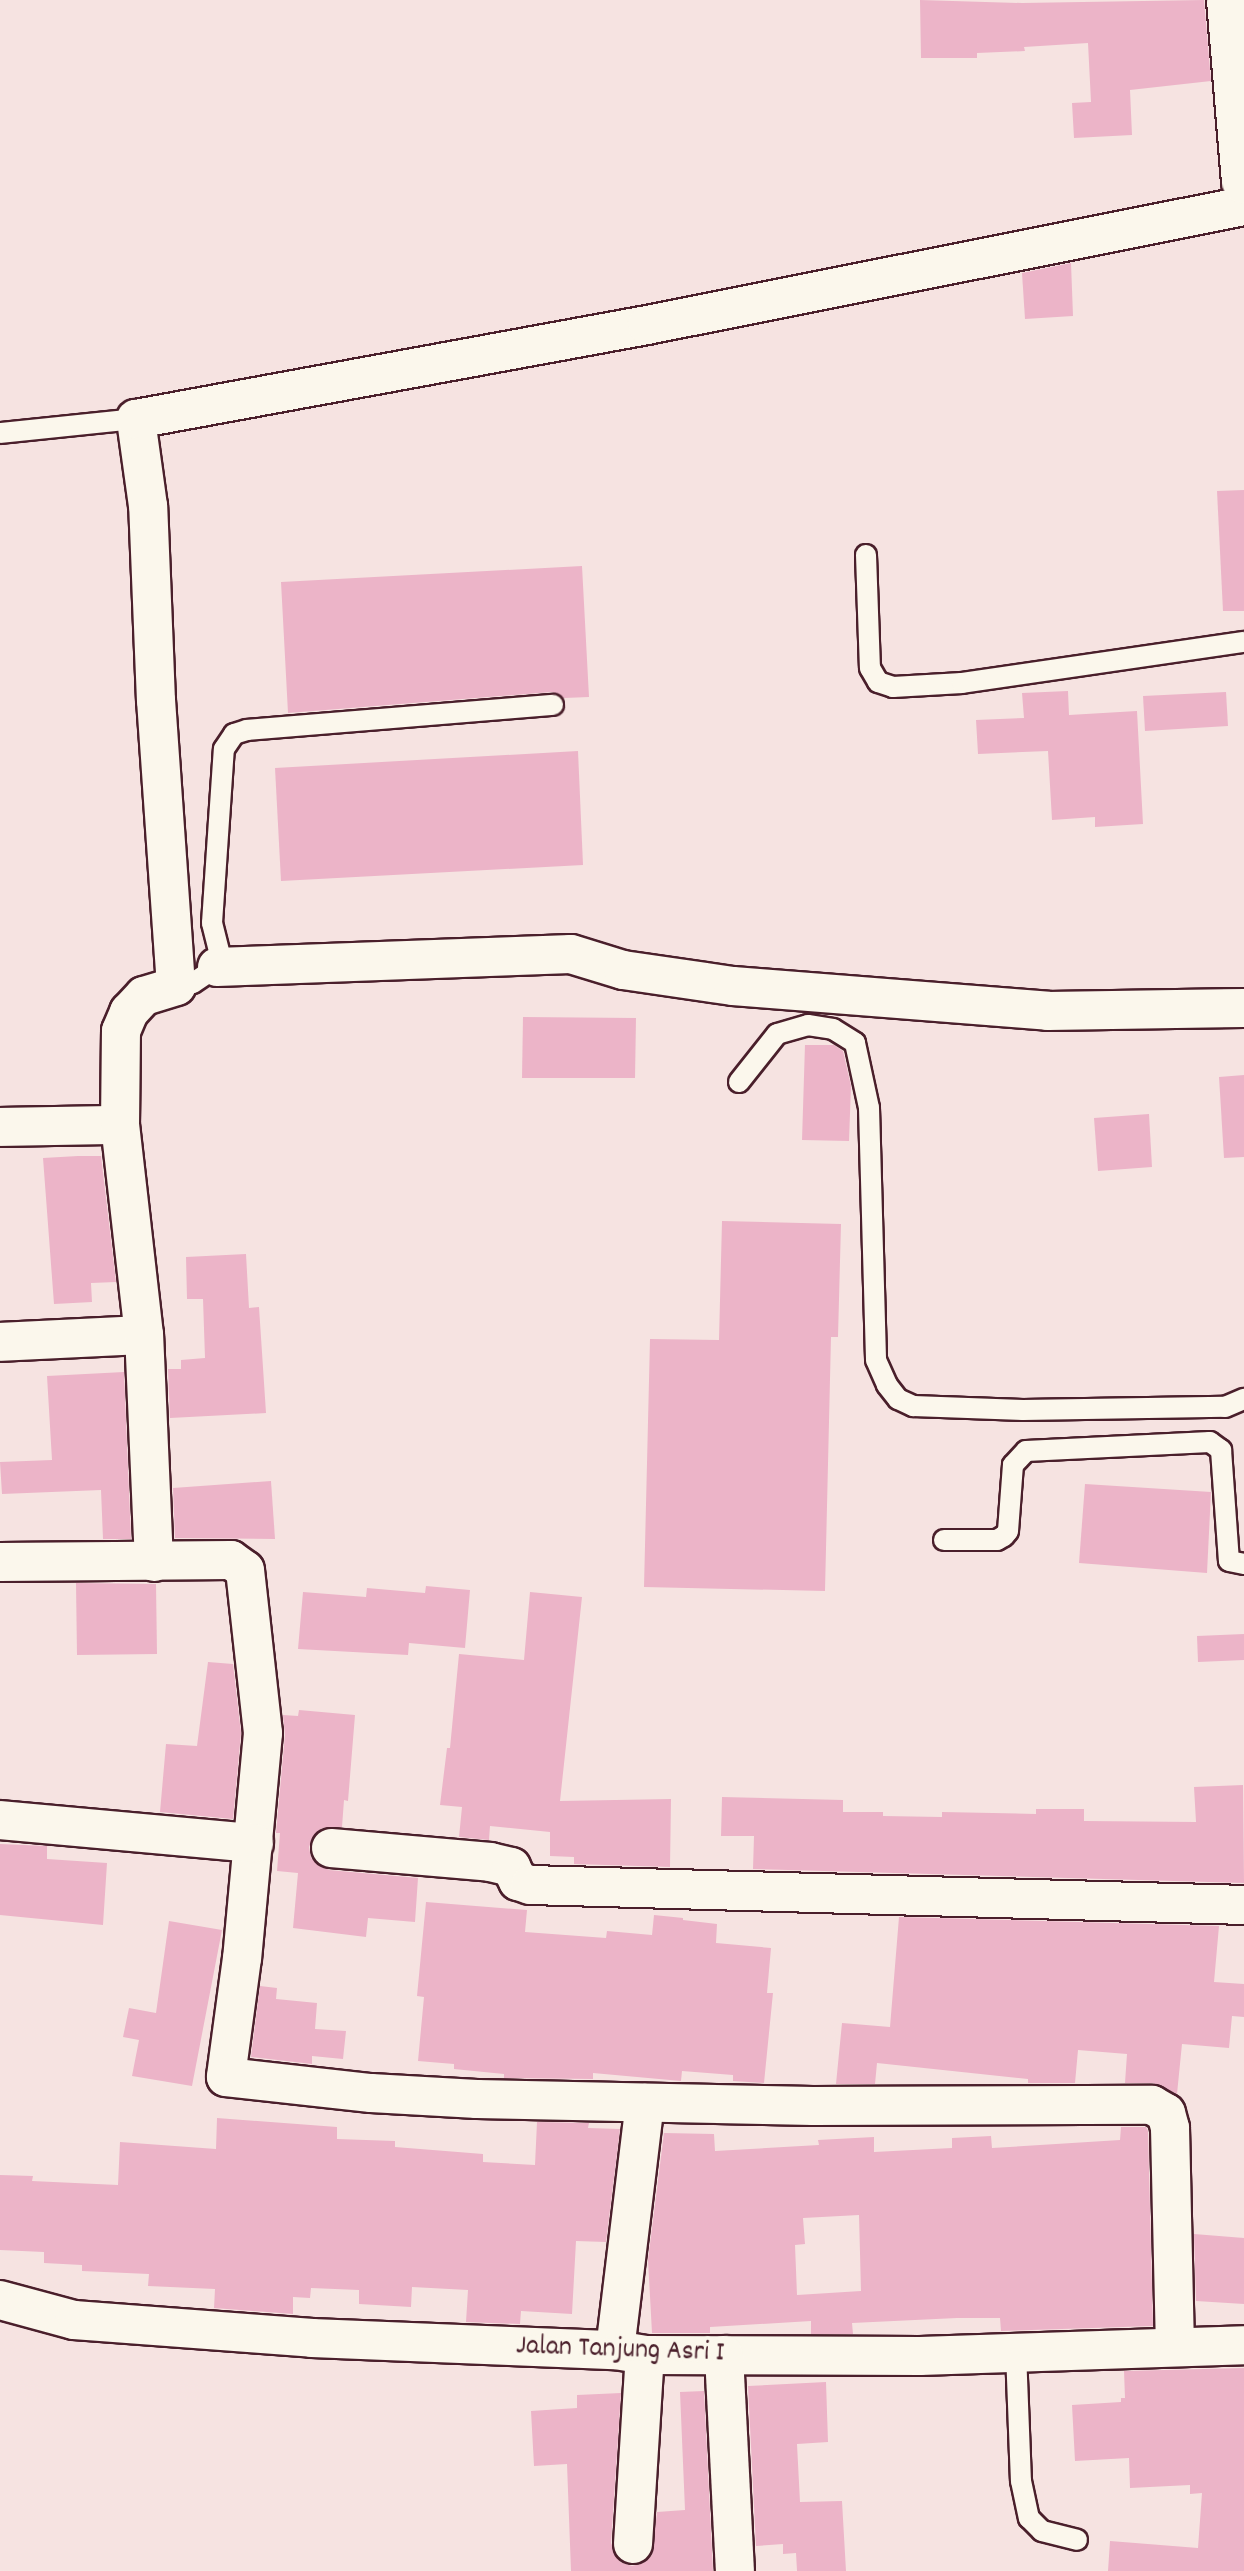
<!DOCTYPE html>
<style>
body{margin:0}
#map{position:relative;width:1244px;height:2571px;overflow:hidden;background:#f6e3e1;font-family:Dekko,sans-serif}
div>[style]{position:absolute}
.building>*{inset:0;background:#ecb4c8}
.roads{filter:drop-shadow(2px 0 #4a1f2b) drop-shadow(-2px 0 #4a1f2b) drop-shadow(0 2px #4a1f2b) drop-shadow(0 -2px #4a1f2b)}
.service>*{height:20px;margin:-10px;padding:0 10px;transform-origin:10px;border-radius:10px;background:#fbf7ec}
.minor>*{height:38px;margin:-19px;padding:0 19px;transform-origin:19px;border-radius:19px;background:#fbf7ec}
.trunk>*{height:44px;margin:-22px;padding:0 22px;transform-origin:22px;border-radius:22px;background:#fbf7ec}
span{translate:-50% -50%;white-space:nowrap;text-align:center;line-height:1.15;-webkit-text-stroke:7px #fbf7ec;paint-order:stroke}
.street-label{font-size:28px;color:#4a1f2b}
</style>
<div id="map">
<div class="building">
<i style="clip-path:polygon(920px 0,1022px 3px,1204px 0,1211px 81px,1130px 90px,1132px 135px,1074px 138px,1072px 103px,1091px 102px,1088px 43px,1024px 47px,1025px 51px,977px 53px,977px 58px,921px 58px)"></i>
<i style="clip-path:polygon(1071px 263px,1073px 316px,1025px 319px,1022px 273px)"></i>
<i style="clip-path:polygon(1244px 490px,1244px 611px,1223px 611px,1217px 491px)"></i>
<i style="clip-path:polygon(582px 566px,589px 697px,564px 698px,552px 692px,288px 713px,281px 582px)"></i>
<i style="clip-path:polygon(1068px 691px,1069px 715px,1137px 711px,1143px 824px,1095px 827px,1095px 817px,1052px 820px,1048px 751px,978px 754px,976px 720px,1024px 718px,1022px 693px)"></i>
<i style="clip-path:polygon(1226px 692px,1228px 726px,1145px 731px,1143px 696px)"></i>
<i style="clip-path:polygon(578px 751px,583px 865px,281px 881px,275px 768px)"></i>
<i style="clip-path:polygon(523px 1017px,636px 1018px,635px 1078px,522px 1078px)"></i>
<i style="clip-path:polygon(805px 1045px,834px 1045px,843px 1051px,851px 1086px,849px 1141px,802px 1140px)"></i>
<i style="clip-path:polygon(1244px 1075px,1244px 1157px,1224px 1158px,1219px 1077px)"></i>
<i style="clip-path:polygon(1149px 1114px,1152px 1167px,1098px 1171px,1094px 1118px)"></i>
<i style="clip-path:polygon(78px 1156px,101px 1156px,116px 1282px,91px 1283px,92px 1302px,54px 1304px,43px 1158px)"></i>
<i style="clip-path:polygon(722px 1221px,841px 1224px,838px 1337px,831px 1337px,825px 1591px,644px 1587px,650px 1339px,719px 1340px)"></i>
<i style="clip-path:polygon(246px 1254px,249px 1308px,259px 1307px,266px 1413px,170px 1418px,168px 1369px,181px 1369px,181px 1360px,205px 1358px,203px 1299px,187px 1299px,186px 1257px)"></i>
<i style="clip-path:polygon(124px 1372px,131px 1539px,103px 1539px,101px 1490px,2px 1494px,0 1462px,52px 1460px,47px 1376px)"></i>
<i style="clip-path:polygon(271px 1481px,275px 1539px,175px 1538px,173px 1488px)"></i>
<i style="clip-path:polygon(1085px 1484px,1211px 1492px,1207px 1573px,1079px 1563px)"></i>
<i style="clip-path:polygon(76px 1583px,156px 1584px,157px 1654px,77px 1655px)"></i>
<i style="clip-path:polygon(426px 1586px,470px 1590px,465px 1648px,409px 1643px,408px 1655px,298px 1649px,303px 1592px,366px 1597px,367px 1588px,425px 1593px)"></i>
<i style="clip-path:polygon(530px 1592px,582px 1597px,560px 1801px,671px 1799px,670px 1867px,574px 1864px,574px 1857px,550px 1856px,550px 1832px,490px 1826px,489px 1840px,459px 1837px,462px 1807px,440px 1805px,447px 1748px,450px 1748px,459px 1654px,524px 1660px)"></i>
<i style="clip-path:polygon(1244px 1634px,1244px 1660px,1198px 1662px,1197px 1636px)"></i>
<i style="clip-path:polygon(208px 1662px,233px 1664px,241px 1733px,233px 1819px,160px 1812px,166px 1744px,197px 1746px)"></i>
<i style="clip-path:polygon(299px 1710px,355px 1715px,348px 1801px,344px 1800px,342px 1827px,322px 1828px,314px 1835px,309px 1847px,311px 1858px,329px 1870px,418px 1878px,415px 1922px,368px 1918px,366px 1937px,293px 1928px,298px 1873px,277px 1871px,280px 1833px,276px 1833px,285px 1735px,283px 1715px,298px 1716px)"></i>
<i style="clip-path:polygon(1243px 1785px,1244px 1883px,753px 1869px,754px 1836px,721px 1836px,722px 1797px,843px 1800px,843px 1812px,883px 1812px,883px 1816px,942px 1817px,942px 1812px,1036px 1814px,1036px 1809px,1084px 1809px,1084px 1821px,1196px 1822px,1194px 1787px)"></i>
<i style="clip-path:polygon(0 1844px,47px 1846px,47px 1859px,107px 1863px,103px 1925px,0 1915px)"></i>
<i style="clip-path:polygon(426px 1902px,527px 1910px,525px 1932px,606px 1938px,607px 1931px,652px 1935px,654px 1915px,683px 1918px,683px 1920px,717px 1924px,716px 1943px,771px 1948px,767px 1993px,773px 1993px,764px 2083px,733px 2081px,733px 2075px,682px 2071px,681px 2081px,593px 2073px,593px 2079px,504px 2078px,504px 2074px,454px 2069px,454px 2064px,418px 2061px,424px 1997px,417px 1996px)"></i>
<i style="clip-path:polygon(899px 1917px,1219px 1926px,1214px 1982px,1244px 1984px,1244px 2017px,1232px 2016px,1229px 2048px,1182px 2044px,1177px 2094px,1153px 2083px,1125px 2083px,1127px 2054px,1078px 2050px,1075px 2083px,1028px 2083px,1028px 2079px,877px 2063px,875px 2084px,836px 2084px,842px 2023px,890px 2027px)"></i>
<i style="clip-path:polygon(169px 1921px,222px 1930px,192px 2086px,132px 2076px,139px 2040px,123px 2037px,129px 2008px,156px 2013px)"></i>
<i style="clip-path:polygon(260px 1986px,277px 1988px,276px 1999px,317px 2003px,315px 2029px,346px 2031px,343px 2059px,312px 2056px,312px 2064px,251px 2057px)"></i>
<i style="clip-path:polygon(217px 2118px,337px 2127px,337px 2139px,395px 2141px,395px 2147px,483px 2154px,483px 2162px,535px 2165px,537px 2122px,589px 2123px,588px 2128px,620px 2129px,606px 2242px,576px 2241px,572px 2314px,521px 2311px,520px 2324px,466px 2322px,468px 2290px,412px 2287px,411px 2307px,359px 2304px,359px 2290px,311px 2288px,310px 2298px,293px 2297px,293px 2314px,214px 2308px,215px 2289px,148px 2286px,149px 2274px,82px 2271px,82px 2265px,44px 2263px,44px 2252px,0 2250px,0 2175px,33px 2176px,32px 2181px,118px 2185px,120px 2142px,216px 2149px)"></i>
<i style="clip-path:polygon(evenodd,1121px 2127px,1146px 2127px,1148px 2131px,1153px 2326px,1001px 2331px,1000px 2318px,957px 2318px,852px 2323px,853px 2334px,811px 2334px,811px 2321px,710px 2327px,710px 2333px,652px 2333px,648px 2260px,664px 2133px,714px 2134px,715px 2151px,819px 2145px,818px 2140px,874px 2137px,874px 2152px,952px 2148px,952px 2138px,991px 2136px,992px 2148px,1120px 2140px,1121px 2127px,859px 2215px,861px 2291px,797px 2295px,795px 2245px,805px 2244px,803px 2218px,859px 2215px)"></i>
<i style="clip-path:polygon(1194px 2234px,1244px 2238px,1244px 2304px,1196px 2301px)"></i>
<i style="clip-path:polygon(1244px 2368px,1244px 2571px,1108px 2571px,1110px 2541px,1198px 2548px,1202px 2493px,1190px 2494px,1190px 2485px,1130px 2488px,1129px 2458px,1075px 2461px,1072px 2405px,1121px 2402px,1121px 2398px,1125px 2398px,1124px 2371px)"></i>
<i style="clip-path:polygon(826px 2382px,828px 2442px,797px 2444px,800px 2502px,842px 2501px,846px 2571px,797px 2571px,796px 2553px,783px 2554px,783px 2544px,756px 2546px,748px 2386px)"></i>
<i style="clip-path:polygon(704px 2391px,713px 2571px,571px 2571px,567px 2464px,534px 2466px,531px 2411px,577px 2408px,577px 2395px,621px 2393px,611px 2543px,620px 2562px,632px 2566px,643px 2563px,652px 2555px,657px 2512px,685px 2510px,680px 2392px)"></i>
</div>
<div class="roads">
<div class="service">
<i style="left:0;top:433px;width:137px;rotate:-5.9deg"></i>
<i style="left:866px;top:555px;width:113px;rotate:88deg"></i>
<i style="left:870px;top:668px;width:16px;rotate:60deg"></i>
<i style="left:878px;top:682px;width:16px;rotate:18deg"></i>
<i style="left:893px;top:687px;width:69px;rotate:-3.3deg"></i>
<i style="left:962px;top:683px;width:285px;rotate:-8.3deg"></i>
<i style="left:176px;top:986px;width:17px;rotate:-10deg"></i>
<i style="left:193px;top:983px;width:29px;rotate:-34deg"></i>
<i style="left:217px;top:967px;width:12px;rotate:-76deg"></i>
<i style="left:220px;top:955px;width:33px;rotate:-104deg"></i>
<i style="left:212px;top:923px;width:174px;rotate:-86.1deg"></i>
<i style="left:224px;top:749px;width:18px;rotate:-56deg"></i>
<i style="left:234px;top:734px;width:14px;rotate:-17deg"></i>
<i style="left:247px;top:730px;width:307px;rotate:-4.7deg"></i>
<i style="left:739px;top:1082px;width:61px;rotate:-51.6deg"></i>
<i style="left:777px;top:1034px;width:32px;rotate:-16deg"></i>
<i style="left:808px;top:1025px;width:25px;rotate:9deg"></i>
<i style="left:833px;top:1029px;width:26px;rotate:32deg"></i>
<i style="left:855px;top:1043px;width:66px;rotate:77.8deg"></i>
<i style="left:869px;top:1108px;width:252px;rotate:88.4deg"></i>
<i style="left:876px;top:1360px;width:27px;rotate:66deg"></i>
<i style="left:887px;top:1385px;width:18px;rotate:52deg"></i>
<i style="left:898px;top:1399px;width:17px;rotate:25deg"></i>
<i style="left:913px;top:1406px;width:110px;rotate:2.1deg"></i>
<i style="left:1023px;top:1410px;width:202px;rotate:-0.9deg"></i>
<i style="left:1225px;top:1407px;width:21px;rotate:-23deg"></i>
<i style="left:944px;top:1540px;width:53px"></i>
<i style="left:997px;top:1540px;width:8px;rotate:-30deg"></i>
<i style="left:1004px;top:1536px;width:6px;rotate:-51deg"></i>
<i style="left:1008px;top:1531px;width:66px;rotate:-85.7deg"></i>
<i style="left:1013px;top:1465px;width:19px;rotate:-47deg"></i>
<i style="left:1026px;top:1451px;width:184px;rotate:-2.8deg"></i>
<i style="left:1210px;top:1442px;width:14px;rotate:36deg"></i>
<i style="left:1221px;top:1450px;width:111px;rotate:85.9deg"></i>
<i style="left:1229px;top:1561px;width:15px;rotate:11deg"></i>
<i style="left:1016px;top:2352px;width:129px;rotate:87.8deg"></i>
<i style="left:1021px;top:2481px;width:38px;rotate:78deg"></i>
<i style="left:1029px;top:2518px;width:18px;rotate:45deg"></i>
<i style="left:1042px;top:2531px;width:36px;rotate:14deg"></i>
</div>
<div class="minor">
<i style="left:217px;top:967px;width:354px;rotate:-2.1deg"></i>
<i style="left:571px;top:954px;width:54px;rotate:17.1deg"></i>
<i style="left:623px;top:970px;width:111px;rotate:8.3deg"></i>
<i style="left:733px;top:986px;width:316px;rotate:4.5deg"></i>
<i style="left:1048px;top:1011px;width:196px;rotate:-0.9deg"></i>
<i style="left:0;top:1127px;width:120px;rotate:-1deg"></i>
<i style="left:0;top:1342px;width:144px;rotate:-2.8deg"></i>
<i style="left:0;top:1562px;width:231px;rotate:-0.5deg"></i>
<i style="left:231px;top:1560px;width:17px;rotate:36deg"></i>
<i style="left:245px;top:1570px;width:164px;rotate:83.7deg"></i>
<i style="left:263px;top:1733px;width:226px;rotate:95.3deg"></i>
<i style="left:242px;top:1958px;width:120px;rotate:97.7deg"></i>
<i style="left:226px;top:2077px;width:146px;rotate:6.3deg"></i>
<i style="left:371px;top:2093px;width:106px;rotate:3.2deg"></i>
<i style="left:477px;top:2099px;width:336px;rotate:1.2deg"></i>
<i style="left:813px;top:2106px;width:339px;rotate:-0.2deg"></i>
<i style="left:1152px;top:2105px;width:16px;rotate:30deg"></i>
<i style="left:1166px;top:2113px;width:16px;rotate:75deg"></i>
<i style="left:1170px;top:2128px;width:217px;rotate:88.7deg"></i>
<i style="left:154px;top:1562px;width:227px;rotate:-92.5deg"></i>
<i style="left:144px;top:1335px;width:211px;rotate:-96.5deg"></i>
<i style="left:120px;top:1125px;width:94px;rotate:-89.4deg"></i>
<i style="left:121px;top:1031px;width:21px;rotate:-67deg"></i>
<i style="left:129px;top:1012px;width:22px;rotate:-47deg"></i>
<i style="left:144px;top:996px;width:34px;rotate:-17deg"></i>
<i style="left:176px;top:986px;width:286px;rotate:-94deg"></i>
<i style="left:156px;top:701px;width:195px;rotate:-92.3deg"></i>
<i style="left:148px;top:506px;width:88px;rotate:-97.9deg"></i>
<i style="left:136px;top:419px;width:520px;rotate:-10.42deg"></i>
<i style="left:647px;top:325px;width:609px;rotate:-11.27deg"></i>
<i style="left:0;top:1820px;width:255px;rotate:5.2deg"></i>
<i style="left:331px;top:1848px;width:160px;rotate:5deg"></i>
<i style="left:490px;top:1862px;width:22px;rotate:13deg"></i>
<i style="left:511px;top:1867px;width:16px;rotate:63deg"></i>
<i style="left:518px;top:1881px;width:13px;rotate:18deg"></i>
<i style="left:530px;top:1885px;width:714px;rotate:1.6deg"></i>
<i style="left:0;top:2300px;width:77px;rotate:15.1deg"></i>
<i style="left:74px;top:2320px;width:239px;rotate:4.3deg"></i>
<i style="left:312px;top:2338px;width:303px;rotate:2.3deg"></i>
<i style="left:615px;top:2350px;width:30px;rotate:9deg"></i>
<i style="left:645px;top:2355px;width:275px;rotate:0.2deg"></i>
<i style="left:920px;top:2356px;width:324px;rotate:-1.9deg"></i>
<i style="left:615px;top:2350px;width:249px;rotate:-83.1deg"></i>
<i style="left:724px;top:2355px;width:216px;rotate:87.1deg"></i>
<i style="left:633px;top:2544px;width:189px;rotate:-86.4deg"></i>
</div>
<div class="trunk">
<i style="left:1229px;top:0;width:182px;rotate:85.3deg"></i>
</div>
</div>
<div class="street-label">
<span style="left:620px;top:2351px;rotate:2deg">Jalan Tanjung Asri I</span>
</div>
</div>
